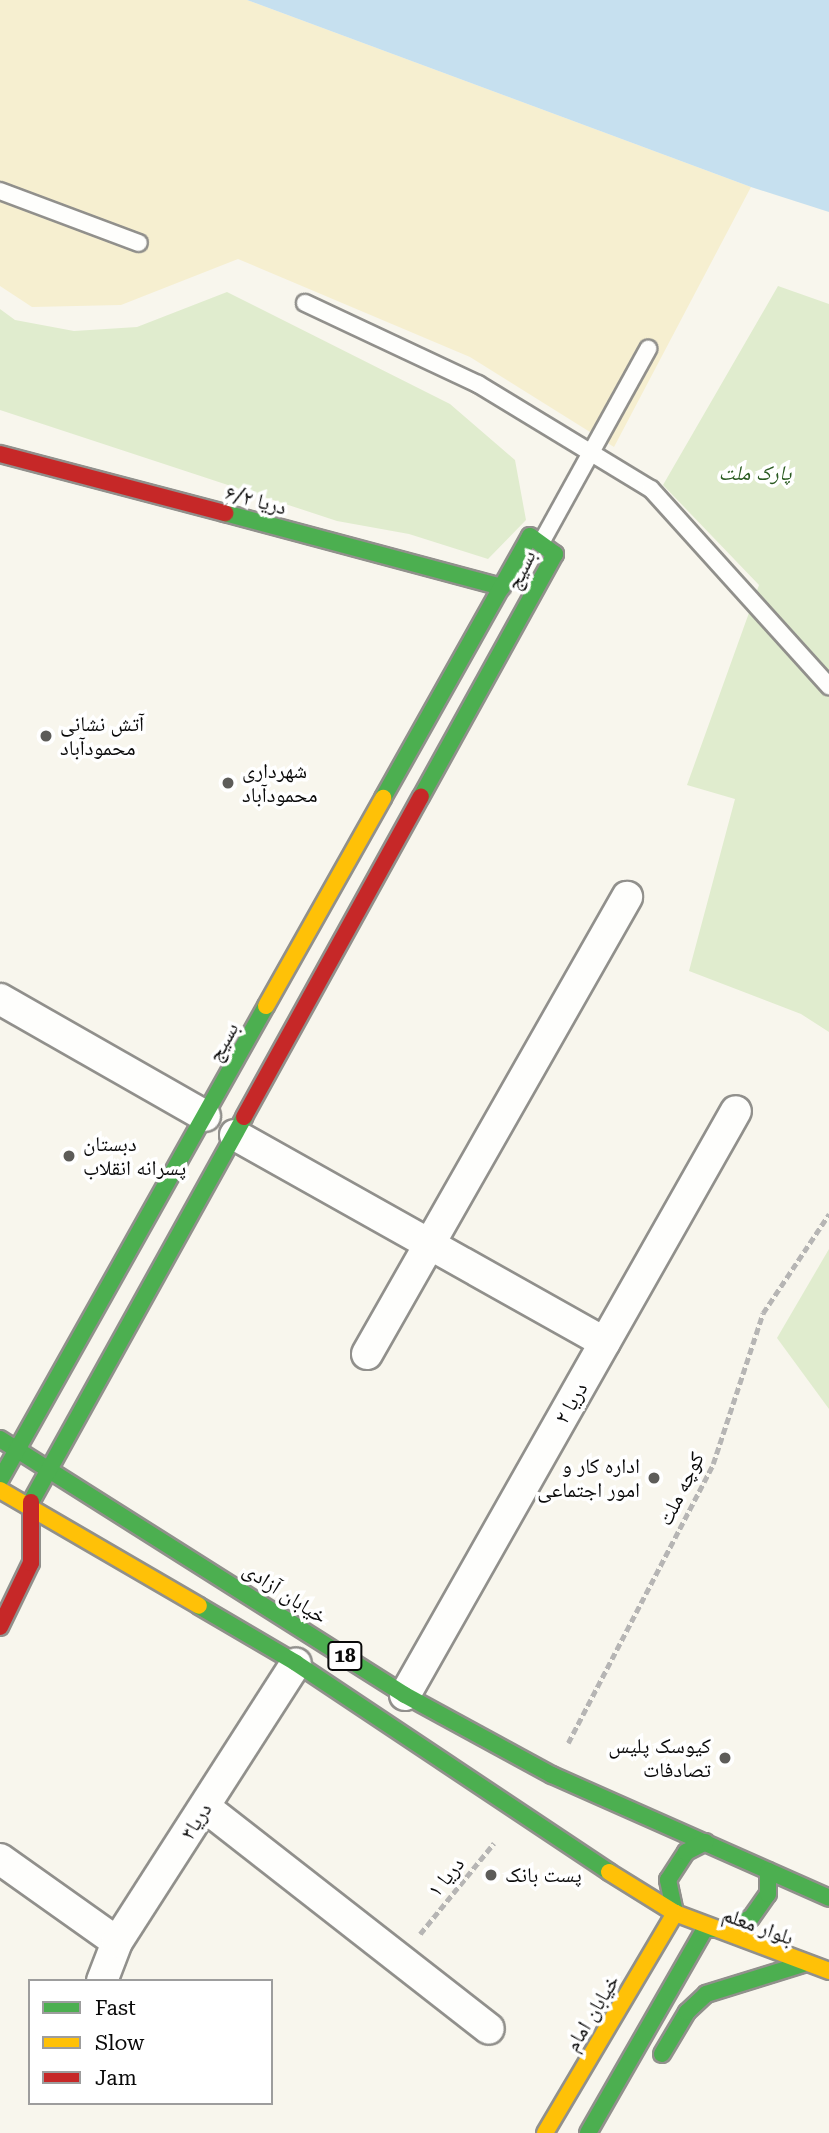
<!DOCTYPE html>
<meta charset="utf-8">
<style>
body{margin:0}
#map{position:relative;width:829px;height:2133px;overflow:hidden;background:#f8f6ed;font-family:"Roboto Serif","Noto Naskh Arabic",serif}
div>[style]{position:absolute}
.green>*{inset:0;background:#e0ecce}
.sand>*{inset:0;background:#f6efd0}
.water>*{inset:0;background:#c6e0ef}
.path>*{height:4.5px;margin-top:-2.25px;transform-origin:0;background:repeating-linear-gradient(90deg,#b6b5b4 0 7px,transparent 0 10.5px)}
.roads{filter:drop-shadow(2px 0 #91908c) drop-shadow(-2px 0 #91908c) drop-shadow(0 2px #91908c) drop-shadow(0 -2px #91908c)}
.lane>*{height:16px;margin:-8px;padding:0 8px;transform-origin:8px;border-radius:8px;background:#fefefc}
.street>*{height:30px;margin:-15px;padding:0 15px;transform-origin:15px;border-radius:15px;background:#fefefc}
.fast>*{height:16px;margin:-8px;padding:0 8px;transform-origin:8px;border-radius:8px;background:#4caf50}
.slow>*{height:16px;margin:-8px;padding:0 8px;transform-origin:8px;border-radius:8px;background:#ffc107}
.jam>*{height:16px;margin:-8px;padding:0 8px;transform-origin:8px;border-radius:8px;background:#c62828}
.dots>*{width:19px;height:19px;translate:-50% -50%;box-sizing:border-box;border:4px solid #fff;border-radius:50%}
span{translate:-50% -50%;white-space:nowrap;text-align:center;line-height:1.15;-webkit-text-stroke:7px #fff;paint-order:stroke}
.shield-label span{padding:2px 5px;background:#fff;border:2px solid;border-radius:5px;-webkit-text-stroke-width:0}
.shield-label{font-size:19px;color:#090909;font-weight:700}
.park-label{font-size:21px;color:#2a5a21;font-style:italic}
.street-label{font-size:21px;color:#090909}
.poi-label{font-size:21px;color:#090909}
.left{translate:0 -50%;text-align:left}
.right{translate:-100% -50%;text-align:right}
.legend{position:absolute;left:28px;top:1979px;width:245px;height:126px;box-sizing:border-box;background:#fff;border:2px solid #9d9d9d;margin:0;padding:9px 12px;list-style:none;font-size:21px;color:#090909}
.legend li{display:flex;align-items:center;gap:14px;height:35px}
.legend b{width:35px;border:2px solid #9d9d9d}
</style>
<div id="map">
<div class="green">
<i style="clip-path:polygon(778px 286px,829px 304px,829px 1032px,801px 1014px,689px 971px,735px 799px,687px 785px,759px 585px,663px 485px)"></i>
<i style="clip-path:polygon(227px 292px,450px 404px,515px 460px,526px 520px,488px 559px,409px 534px,337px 521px,0 410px,0 309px,15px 320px,74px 331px,137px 327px)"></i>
<i style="clip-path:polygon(829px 1249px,829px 1409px,777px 1338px)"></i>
</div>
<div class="sand">
<i style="clip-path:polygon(0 0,247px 0,751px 187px,614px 447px,470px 357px,238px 259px,121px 305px,32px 307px,0 286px)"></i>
</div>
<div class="water">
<i style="clip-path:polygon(247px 0,829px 0,829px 212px,751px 187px)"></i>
</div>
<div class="path">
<i style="left:568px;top:1743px;width:314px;rotate:-62.5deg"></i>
<i style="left:713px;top:1464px;width:159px;rotate:-71.7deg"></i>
<i style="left:763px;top:1313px;width:119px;rotate:-56.3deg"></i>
<i style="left:420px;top:1934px;width:117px;rotate:-50.9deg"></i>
</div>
<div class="roads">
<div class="lane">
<i style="left:0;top:191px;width:148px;rotate:20.5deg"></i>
<i style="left:305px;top:303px;width:191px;rotate:25.1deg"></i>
<i style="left:478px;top:384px;width:202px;rotate:31.3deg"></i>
<i style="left:651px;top:489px;width:266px;rotate:47.9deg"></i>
<i style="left:541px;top:543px;width:222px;rotate:-61.1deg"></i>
</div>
<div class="street">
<i style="left:0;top:999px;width:236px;rotate:29.7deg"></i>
<i style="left:235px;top:1135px;width:424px;rotate:29.3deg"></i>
<i style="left:367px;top:1354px;width:526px;rotate:-60.36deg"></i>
<i style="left:405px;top:1695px;width:671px;rotate:-60.46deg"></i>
<i style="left:205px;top:1807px;width:360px;rotate:38deg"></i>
<i style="left:0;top:1859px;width:143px;rotate:35.4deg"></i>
<i style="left:102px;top:1981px;width:42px;rotate:-69deg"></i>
<i style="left:117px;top:1942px;width:331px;rotate:-57.3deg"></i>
</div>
<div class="fast">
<i style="left:225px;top:513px;width:287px;rotate:15deg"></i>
<i style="left:383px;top:798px;width:300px;rotate:-60.7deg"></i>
<i style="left:530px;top:536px;width:31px;rotate:36deg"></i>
<i style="left:555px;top:554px;width:277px;rotate:118.9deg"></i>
<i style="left:0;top:1439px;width:479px;rotate:32.3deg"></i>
<i style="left:405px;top:1695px;width:167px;rotate:28.6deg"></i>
<i style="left:552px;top:1775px;width:303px;rotate:23.9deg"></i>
<i style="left:0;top:1480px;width:544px;rotate:-60.7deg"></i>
<i style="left:31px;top:1502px;width:440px;rotate:-61deg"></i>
<i style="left:199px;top:1606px;width:113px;rotate:30.4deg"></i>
<i style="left:296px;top:1663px;width:376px;rotate:33.7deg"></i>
<i style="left:675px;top:1913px;width:34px;rotate:-102deg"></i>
<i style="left:668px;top:1880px;width:33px;rotate:-57deg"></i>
<i style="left:686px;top:1852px;width:22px;rotate:-27deg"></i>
<i style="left:662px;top:2054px;width:49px;rotate:-59.2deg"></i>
<i style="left:687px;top:2012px;width:26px;rotate:-43deg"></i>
<i style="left:706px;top:1994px;width:102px;rotate:-17.2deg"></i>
<i style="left:588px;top:2133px;width:235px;rotate:-60.2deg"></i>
<i style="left:705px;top:1929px;width:21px"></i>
<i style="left:726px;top:1929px;width:27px;rotate:-24deg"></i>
<i style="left:751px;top:1918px;width:29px;rotate:-55deg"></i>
<i style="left:768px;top:1894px;width:23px;rotate:-90deg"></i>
</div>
<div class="slow">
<i style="left:266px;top:1006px;width:239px;rotate:-60.6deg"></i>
<i style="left:0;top:1490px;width:230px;rotate:30.2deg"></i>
<i style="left:609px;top:1872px;width:78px;rotate:31.8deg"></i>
<i style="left:675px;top:1913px;width:165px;rotate:20.6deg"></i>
<i style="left:545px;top:2133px;width:256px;rotate:-59.4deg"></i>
</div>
<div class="jam">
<i style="left:0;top:454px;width:233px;rotate:14.7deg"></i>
<i style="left:244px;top:1117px;width:366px;rotate:-61.1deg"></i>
<i style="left:0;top:1627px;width:71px;rotate:-64.2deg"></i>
<i style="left:31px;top:1563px;width:61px;rotate:-90deg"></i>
</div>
</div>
<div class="dots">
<i style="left:46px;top:736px;background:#5d5c59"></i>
<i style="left:228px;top:783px;background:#5d5c59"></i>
<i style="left:69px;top:1156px;background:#5d5c59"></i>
<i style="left:654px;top:1478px;background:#5d5c59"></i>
<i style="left:725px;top:1758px;background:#5d5c59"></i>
<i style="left:491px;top:1875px;background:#5d5c59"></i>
</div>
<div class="shield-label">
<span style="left:345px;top:1656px">18</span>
</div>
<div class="park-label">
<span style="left:755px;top:473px">پارک ملت</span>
</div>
<div class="street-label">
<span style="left:256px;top:500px;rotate:15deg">دریا ۶/۲</span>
<span style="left:521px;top:570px;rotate:-64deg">بسیج</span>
<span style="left:223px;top:1042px;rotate:-61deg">بسیج</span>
<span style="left:571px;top:1403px;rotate:-60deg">دریا ۲</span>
<span style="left:681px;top:1489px;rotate:-64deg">کوچه ملت</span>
<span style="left:285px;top:1593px;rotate:33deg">خیابان آزادی</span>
<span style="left:196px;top:1821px;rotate:-57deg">دریا۳</span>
<span style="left:446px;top:1877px;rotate:-51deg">دریا ۱</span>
<span style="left:758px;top:1926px;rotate:20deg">بلوار معلم</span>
<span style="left:592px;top:2013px;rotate:-59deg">خیابان امام</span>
</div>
<div class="poi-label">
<span class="left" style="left:60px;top:736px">آتش نشانی<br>محمودآباد</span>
<span class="left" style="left:242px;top:783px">شهرداری<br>محمودآباد</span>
<span class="left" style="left:83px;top:1156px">دبستان<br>پسرانه انقلاب</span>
<span class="right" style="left:640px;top:1478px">اداره کار و<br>امور اجتماعی</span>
<span class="right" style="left:711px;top:1758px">کیوسک پلیس<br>تصادفات</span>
<span class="left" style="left:505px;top:1875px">پست بانک</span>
</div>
<ul class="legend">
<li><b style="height:9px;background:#4caf50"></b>Fast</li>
<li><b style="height:9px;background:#ffc107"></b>Slow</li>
<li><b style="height:9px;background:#c62828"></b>Jam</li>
</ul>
</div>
